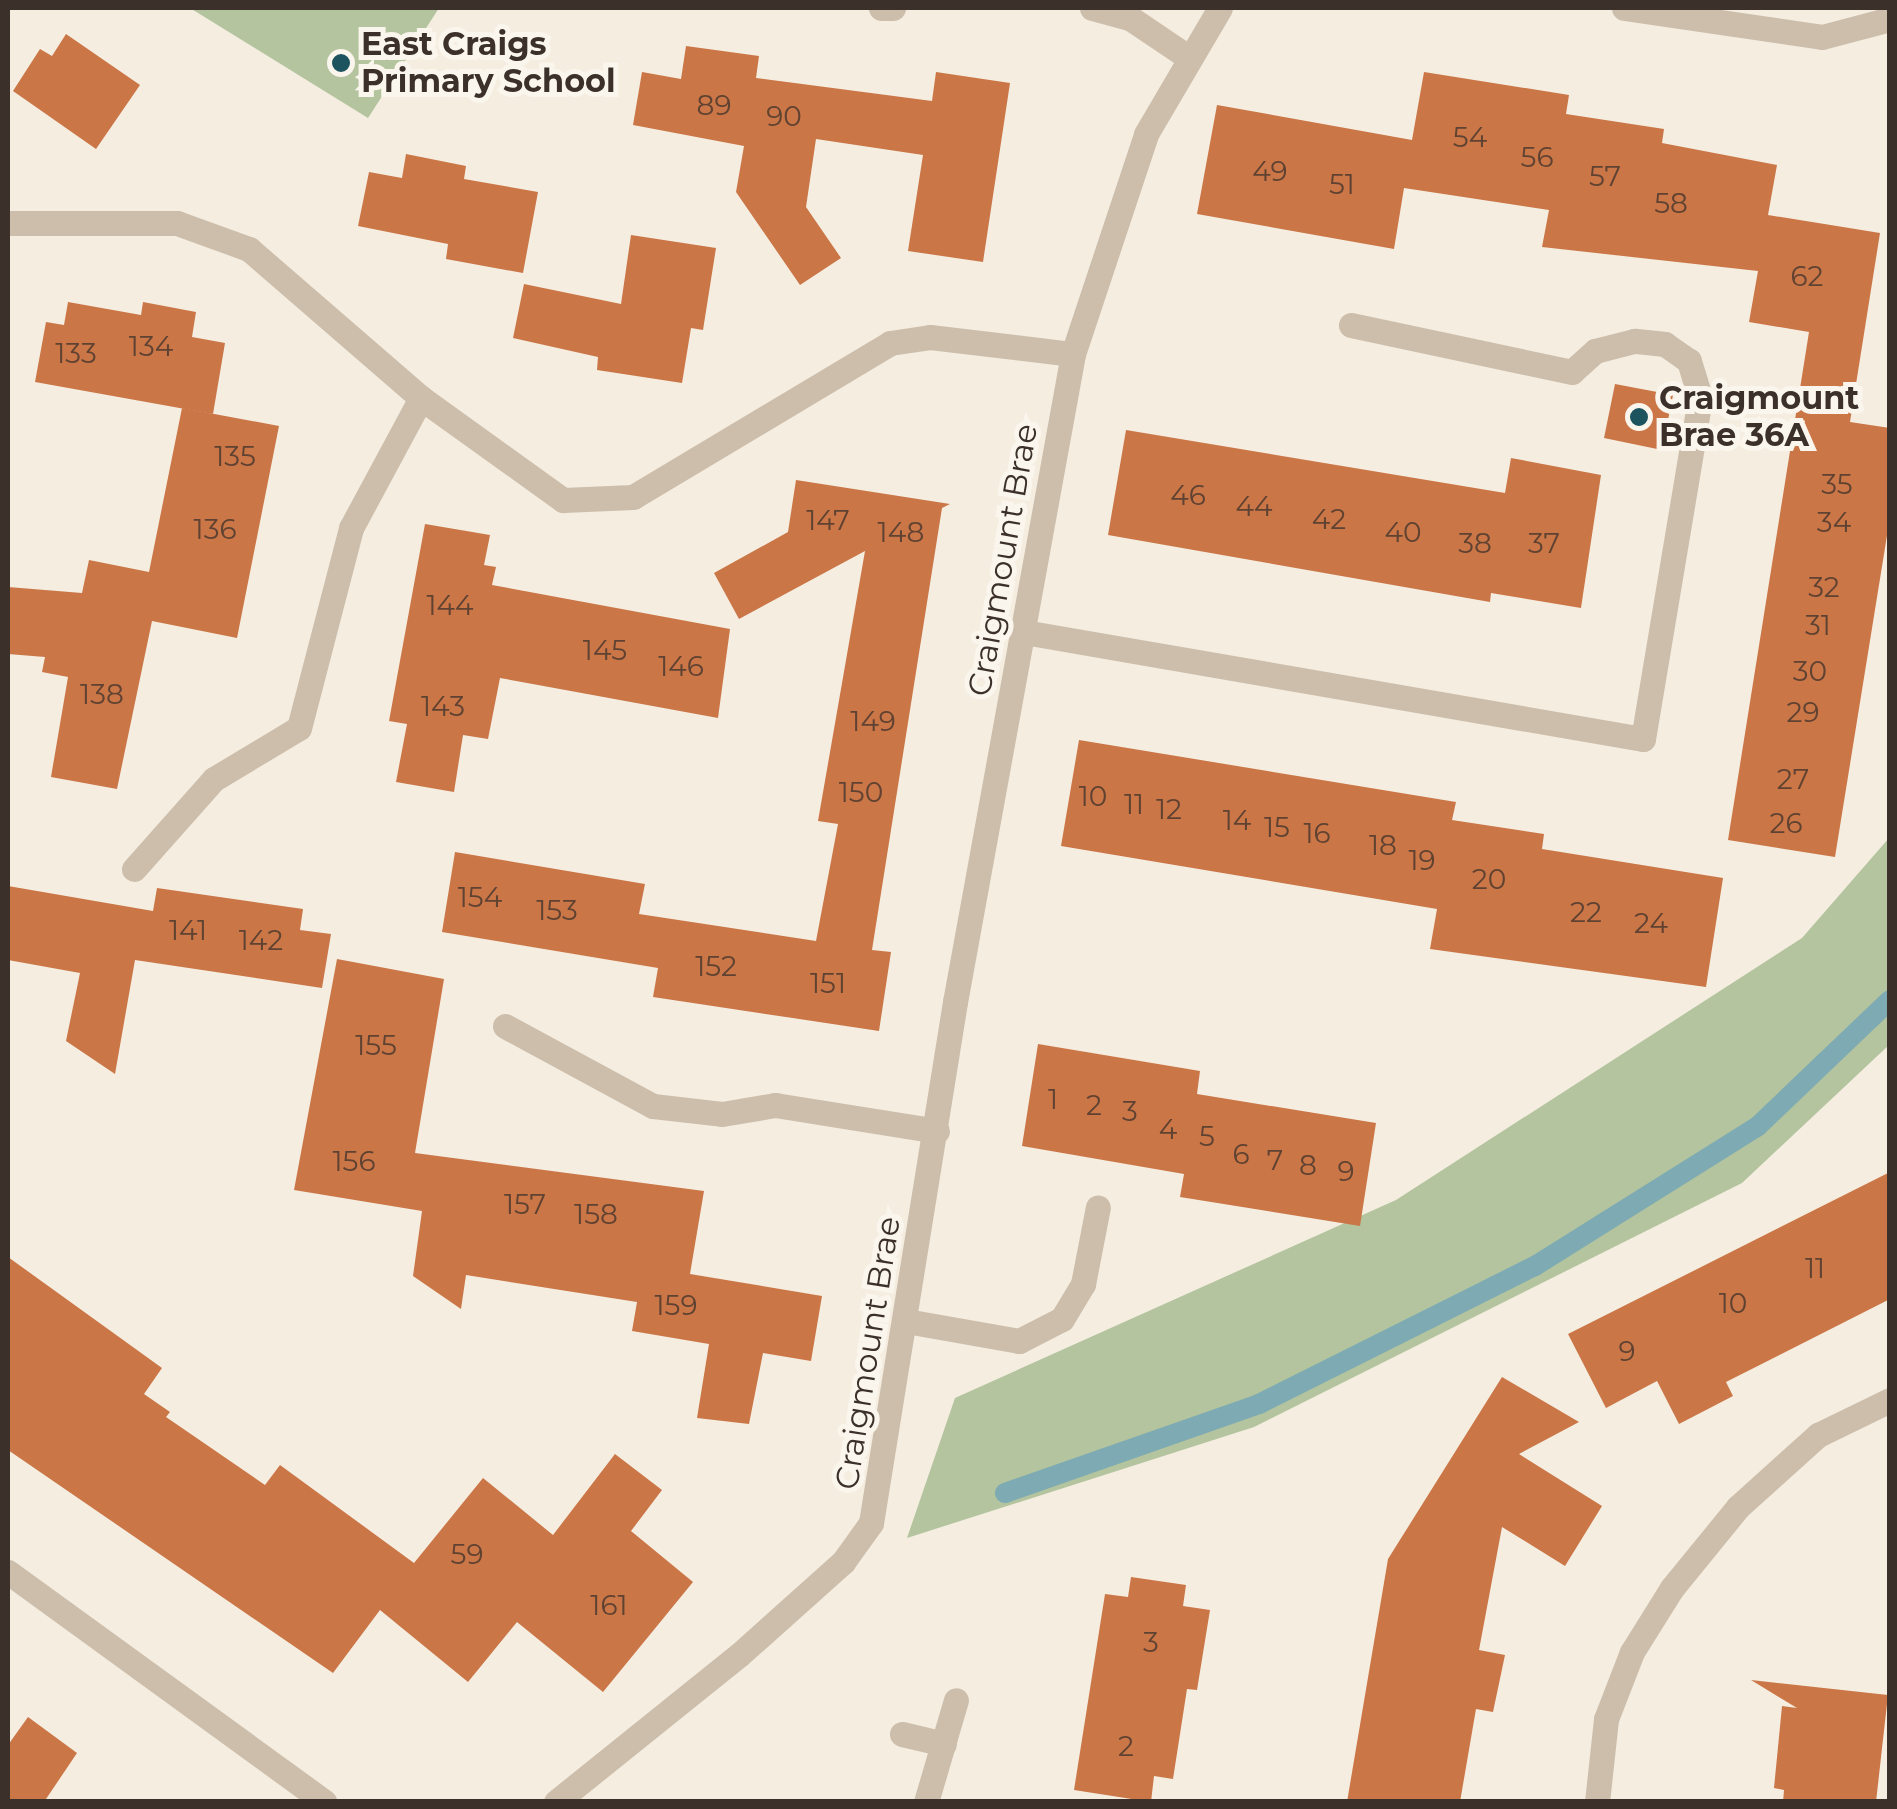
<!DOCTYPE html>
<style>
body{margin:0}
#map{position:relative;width:1897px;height:1809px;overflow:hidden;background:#f4ede0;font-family:Montserrat,sans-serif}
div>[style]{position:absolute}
.green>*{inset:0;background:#b3c49e}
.stream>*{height:20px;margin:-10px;padding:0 10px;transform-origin:10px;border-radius:10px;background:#7daab3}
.building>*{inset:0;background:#cb7647}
.lane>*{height:25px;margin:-12.5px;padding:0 12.5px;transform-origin:12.5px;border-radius:12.5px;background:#cdbeab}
.street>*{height:25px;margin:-12.5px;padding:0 12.5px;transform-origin:12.5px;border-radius:12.5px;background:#cdbeab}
.dots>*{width:28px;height:28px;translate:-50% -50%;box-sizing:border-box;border:5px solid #fbf6ed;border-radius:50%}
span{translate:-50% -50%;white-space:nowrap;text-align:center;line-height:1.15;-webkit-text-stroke:10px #fbf6ed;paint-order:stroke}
.number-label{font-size:28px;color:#5f4231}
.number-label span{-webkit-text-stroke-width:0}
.poi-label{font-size:32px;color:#3b312a;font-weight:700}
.left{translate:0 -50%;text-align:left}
.street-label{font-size:32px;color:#3b312a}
.frame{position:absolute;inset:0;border:10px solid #3b312a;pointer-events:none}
</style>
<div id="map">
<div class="green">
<i style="clip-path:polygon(190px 8px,439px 8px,368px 118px)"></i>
<i style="clip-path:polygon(1889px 838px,1889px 1045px,1742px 1183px,1254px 1427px,907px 1538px,955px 1398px,1396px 1200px,1802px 938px)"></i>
</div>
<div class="stream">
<i style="left:1005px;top:1493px;width:269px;rotate:-19.3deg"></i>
<i style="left:1259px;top:1404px;width:309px;rotate:-26.6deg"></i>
<i style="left:1535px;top:1266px;width:262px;rotate:-32.1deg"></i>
<i style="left:1757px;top:1127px;width:184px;rotate:-43.7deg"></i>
</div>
<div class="building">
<i style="clip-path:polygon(66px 34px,140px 85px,96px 149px,13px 91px,40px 49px,52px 56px)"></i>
<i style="clip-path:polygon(686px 46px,759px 56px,756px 78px,932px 101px,936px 72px,1010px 83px,983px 262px,908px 251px,923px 155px,816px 139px,806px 207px,841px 258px,800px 285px,736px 192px,744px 146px,633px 125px,642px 72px,681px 79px)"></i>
<i style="clip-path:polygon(1424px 72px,1569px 95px,1566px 114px,1664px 129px,1662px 143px,1777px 165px,1768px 215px,1880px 233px,1850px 422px,1890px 428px,1890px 517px,1835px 857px,1728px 840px,1809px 332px,1749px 322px,1758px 271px,1542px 247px,1549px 210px,1404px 188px,1394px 249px,1197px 214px,1217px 105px,1412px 140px)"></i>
<i style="clip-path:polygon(406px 154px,466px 166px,464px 179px,538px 192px,523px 273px,446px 259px,448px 244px,358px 226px,369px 172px,402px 178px)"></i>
<i style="clip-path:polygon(631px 235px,716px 248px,703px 330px,691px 328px,682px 383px,597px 370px,598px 357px,513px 338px,524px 284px,621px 304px)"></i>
<i style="clip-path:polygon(68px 302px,141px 315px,143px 302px,196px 312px,192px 337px,225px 343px,213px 414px,35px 382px,46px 322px,64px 325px)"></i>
<i style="clip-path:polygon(1615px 384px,1673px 395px,1662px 450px,1604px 438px)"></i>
<i style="clip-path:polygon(182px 408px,279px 426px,237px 638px,152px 621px,117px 789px,51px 777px,68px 677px,42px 672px,45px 657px,8px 654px,8px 587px,82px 593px,89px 560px,149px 572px)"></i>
<i style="clip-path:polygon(1126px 430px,1505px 493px,1511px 458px,1601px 475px,1581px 608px,1491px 593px,1490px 602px,1108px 535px)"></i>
<i style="clip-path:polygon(796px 480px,950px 504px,942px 508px,872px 950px,891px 952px,879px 1031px,653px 997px,658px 968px,442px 932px,455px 852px,645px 884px,639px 914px,816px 941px,838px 824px,818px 821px,865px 551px,739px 619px,714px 573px,788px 532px)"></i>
<i style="clip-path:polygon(425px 524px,490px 535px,484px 565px,496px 567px,492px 585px,730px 629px,718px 718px,500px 678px,488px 739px,463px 735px,454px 792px,396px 782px,407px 724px,389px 721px)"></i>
<i style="clip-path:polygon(1079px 740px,1456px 802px,1452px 820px,1544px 834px,1542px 849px,1723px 878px,1706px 987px,1430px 949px,1437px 909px,1061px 846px)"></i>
<i style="clip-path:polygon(8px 886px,153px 911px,157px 888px,303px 909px,300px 930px,331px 934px,322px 988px,135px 960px,115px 1074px,66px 1041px,80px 973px,8px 960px)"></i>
<i style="clip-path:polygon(337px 959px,444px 979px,415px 1153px,704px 1191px,690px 1274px,822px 1296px,811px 1361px,763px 1353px,749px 1424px,697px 1418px,709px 1344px,632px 1331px,637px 1302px,466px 1275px,461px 1309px,413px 1276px,422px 1211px,294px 1190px)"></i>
<i style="clip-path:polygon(1038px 1044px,1200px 1071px,1197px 1094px,1376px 1123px,1360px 1226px,1180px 1197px,1184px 1174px,1022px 1146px)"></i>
<i style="clip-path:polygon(1890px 1172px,1890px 1299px,1726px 1382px,1733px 1396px,1679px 1424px,1657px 1381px,1606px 1408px,1568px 1334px)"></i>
<i style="clip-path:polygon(8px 1257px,162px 1368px,144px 1394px,170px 1412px,166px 1417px,265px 1485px,280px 1465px,414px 1563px,483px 1478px,553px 1535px,615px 1454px,662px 1490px,631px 1531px,693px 1582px,603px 1692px,517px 1622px,468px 1682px,380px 1610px,333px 1673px,8px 1450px)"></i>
<i style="clip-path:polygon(1502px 1377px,1579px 1422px,1519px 1454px,1602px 1506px,1565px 1566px,1502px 1527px,1479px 1650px,1505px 1655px,1493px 1712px,1476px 1709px,1460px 1802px,1347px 1802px,1388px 1559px)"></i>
<i style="clip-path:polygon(1131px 1577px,1186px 1585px,1183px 1606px,1210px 1610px,1197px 1690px,1187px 1689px,1173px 1779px,1154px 1776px,1151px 1802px,1074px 1790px,1105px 1594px,1128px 1597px)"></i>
<i style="clip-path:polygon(1751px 1680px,1888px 1695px,1876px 1802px,1783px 1802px,1784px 1790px,1774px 1788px,1782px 1706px,1797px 1708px)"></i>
<i style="clip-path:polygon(28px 1717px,77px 1753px,44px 1802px,8px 1802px,8px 1745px)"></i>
</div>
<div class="lane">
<i style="left:1024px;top:632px;width:628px;rotate:9.81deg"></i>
<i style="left:1643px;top:739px;width:347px;rotate:-80.5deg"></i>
<i style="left:1700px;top:397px;width:38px;rotate:-107deg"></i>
<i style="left:1689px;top:361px;width:29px;rotate:-145deg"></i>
<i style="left:1665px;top:344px;width:31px;rotate:-174deg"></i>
<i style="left:1634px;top:341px;width:40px;rotate:165.6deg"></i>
<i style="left:1595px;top:351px;width:31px;rotate:138deg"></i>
<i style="left:1572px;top:372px;width:226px;rotate:-168deg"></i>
<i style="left:906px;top:1321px;width:115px;rotate:10deg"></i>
<i style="left:1019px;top:1341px;width:48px;rotate:-27.1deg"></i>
<i style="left:1062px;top:1319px;width:41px;rotate:-59deg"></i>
<i style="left:1083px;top:1284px;width:78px;rotate:-79deg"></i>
</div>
<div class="street">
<i style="left:881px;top:8px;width:12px"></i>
<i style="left:1092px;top:8px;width:39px;rotate:15deg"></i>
<i style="left:1130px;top:18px;width:70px;rotate:33.9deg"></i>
<i style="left:1624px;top:8px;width:200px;rotate:8.3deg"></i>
<i style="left:1822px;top:37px;width:70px;rotate:-14.8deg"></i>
<i style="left:8px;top:223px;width:169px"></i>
<i style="left:177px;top:223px;width:77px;rotate:19.9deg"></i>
<i style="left:249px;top:249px;width:228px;rotate:40.9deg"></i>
<i style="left:421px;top:398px;width:175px;rotate:35.7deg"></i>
<i style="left:563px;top:500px;width:70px;rotate:-2.5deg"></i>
<i style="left:633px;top:497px;width:300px;rotate:-30.9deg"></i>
<i style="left:890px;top:343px;width:40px;rotate:-8.5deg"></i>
<i style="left:930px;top:337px;width:144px;rotate:6.8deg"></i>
<i style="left:134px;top:869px;width:120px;rotate:-48.4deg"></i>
<i style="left:214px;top:779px;width:99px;rotate:-31deg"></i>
<i style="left:299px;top:728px;width:207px;rotate:-75.4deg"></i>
<i style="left:351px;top:528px;width:148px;rotate:-61.7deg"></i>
<i style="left:505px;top:1026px;width:168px;rotate:28.4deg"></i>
<i style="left:653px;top:1106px;width:69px;rotate:6.6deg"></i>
<i style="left:722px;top:1114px;width:54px;rotate:-9.6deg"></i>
<i style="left:775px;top:1105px;width:164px;rotate:9.1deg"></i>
<i style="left:8px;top:1572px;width:391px;rotate:36deg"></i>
<i style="left:902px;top:1734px;width:43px;rotate:13.4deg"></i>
<i style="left:556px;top:1802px;width:235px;rotate:-38.8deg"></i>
<i style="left:739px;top:1655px;width:140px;rotate:-41.8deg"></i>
<i style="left:843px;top:1562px;width:48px;rotate:-54.3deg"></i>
<i style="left:871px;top:1523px;width:528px;rotate:-80.84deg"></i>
<i style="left:955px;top:1002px;width:659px;rotate:-79.68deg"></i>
<i style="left:1073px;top:354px;width:232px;rotate:-71.6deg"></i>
<i style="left:1146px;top:134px;width:146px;rotate:-59.6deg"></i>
<i style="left:926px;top:1802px;width:106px;rotate:-73.6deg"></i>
<i style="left:1597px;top:1802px;width:83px;rotate:-83.8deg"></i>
<i style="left:1606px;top:1719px;width:72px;rotate:-68.8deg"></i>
<i style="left:1632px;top:1652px;width:75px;rotate:-58deg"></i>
<i style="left:1672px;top:1588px;width:104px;rotate:-50.8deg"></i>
<i style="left:1738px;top:1507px;width:108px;rotate:-42deg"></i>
<i style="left:1818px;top:1435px;width:80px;rotate:-25.9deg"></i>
</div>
<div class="dots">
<i style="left:341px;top:63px;background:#1d535f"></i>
<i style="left:1639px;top:417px;background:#1d535f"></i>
</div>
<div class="number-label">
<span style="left:714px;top:105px">89</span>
<span style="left:784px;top:116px">90</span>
<span style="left:1470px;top:137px">54</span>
<span style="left:1537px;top:157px">56</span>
<span style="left:1270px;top:171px">49</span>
<span style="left:1605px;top:176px">57</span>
<span style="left:1342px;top:184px">51</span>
<span style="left:1671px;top:203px">58</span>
<span style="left:1807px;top:276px">62</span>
<span style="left:151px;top:346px">134</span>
<span style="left:76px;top:353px">133</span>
<span style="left:235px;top:456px">135</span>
<span style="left:1837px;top:484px">35</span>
<span style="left:1188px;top:495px">46</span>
<span style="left:1254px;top:506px">44</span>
<span style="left:1329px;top:519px">42</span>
<span style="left:828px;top:520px">147</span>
<span style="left:1834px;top:522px">34</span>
<span style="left:215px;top:529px">136</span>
<span style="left:901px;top:532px">148</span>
<span style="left:1403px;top:532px">40</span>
<span style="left:1475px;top:543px">38</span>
<span style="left:1544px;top:543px">37</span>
<span style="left:1824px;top:587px">32</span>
<span style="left:450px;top:605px">144</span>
<span style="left:1818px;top:625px">31</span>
<span style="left:605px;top:650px">145</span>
<span style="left:681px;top:666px">146</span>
<span style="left:1810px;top:671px">30</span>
<span style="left:102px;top:694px">138</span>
<span style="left:443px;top:706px">143</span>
<span style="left:1803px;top:712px">29</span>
<span style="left:873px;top:721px">149</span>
<span style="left:1793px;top:779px">27</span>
<span style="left:861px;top:792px">150</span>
<span style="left:1093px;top:796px">10</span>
<span style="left:1134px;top:804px">11</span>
<span style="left:1169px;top:809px">12</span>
<span style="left:1237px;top:820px">14</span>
<span style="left:1786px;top:823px">26</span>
<span style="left:1277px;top:827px">15</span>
<span style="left:1317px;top:833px">16</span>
<span style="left:1383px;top:845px">18</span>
<span style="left:1422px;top:860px">19</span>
<span style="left:1489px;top:879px">20</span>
<span style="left:480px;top:897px">154</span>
<span style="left:557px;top:910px">153</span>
<span style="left:1586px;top:912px">22</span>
<span style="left:1651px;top:923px">24</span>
<span style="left:188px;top:930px">141</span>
<span style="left:261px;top:940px">142</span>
<span style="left:716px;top:966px">152</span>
<span style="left:828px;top:983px">151</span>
<span style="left:376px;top:1045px">155</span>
<span style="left:1053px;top:1099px">1</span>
<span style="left:1094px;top:1105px">2</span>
<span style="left:1130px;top:1111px">3</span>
<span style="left:1168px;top:1129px">4</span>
<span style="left:1207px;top:1136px">5</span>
<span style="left:1241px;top:1154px">6</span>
<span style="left:1275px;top:1160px">7</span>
<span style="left:354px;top:1161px">156</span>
<span style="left:1308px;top:1165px">8</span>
<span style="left:1346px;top:1171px">9</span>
<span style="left:525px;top:1204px">157</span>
<span style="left:596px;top:1214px">158</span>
<span style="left:1815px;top:1268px">11</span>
<span style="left:1733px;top:1303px">10</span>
<span style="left:676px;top:1305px">159</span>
<span style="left:1627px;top:1351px">9</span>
<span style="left:467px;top:1554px">59</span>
<span style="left:609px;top:1605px">161</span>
<span style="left:1151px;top:1642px">3</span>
<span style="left:1126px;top:1746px">2</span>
</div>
<div class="poi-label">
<span class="left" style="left:361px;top:63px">East Craigs<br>Primary School</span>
<span class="left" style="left:1659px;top:417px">Craigmount<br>Brae 36A</span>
</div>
<div class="street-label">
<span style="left:1003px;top:560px;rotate:-80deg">Craigmount Brae</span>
<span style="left:868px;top:1353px;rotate:-81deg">Craigmount Brae</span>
</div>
<div class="frame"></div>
</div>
